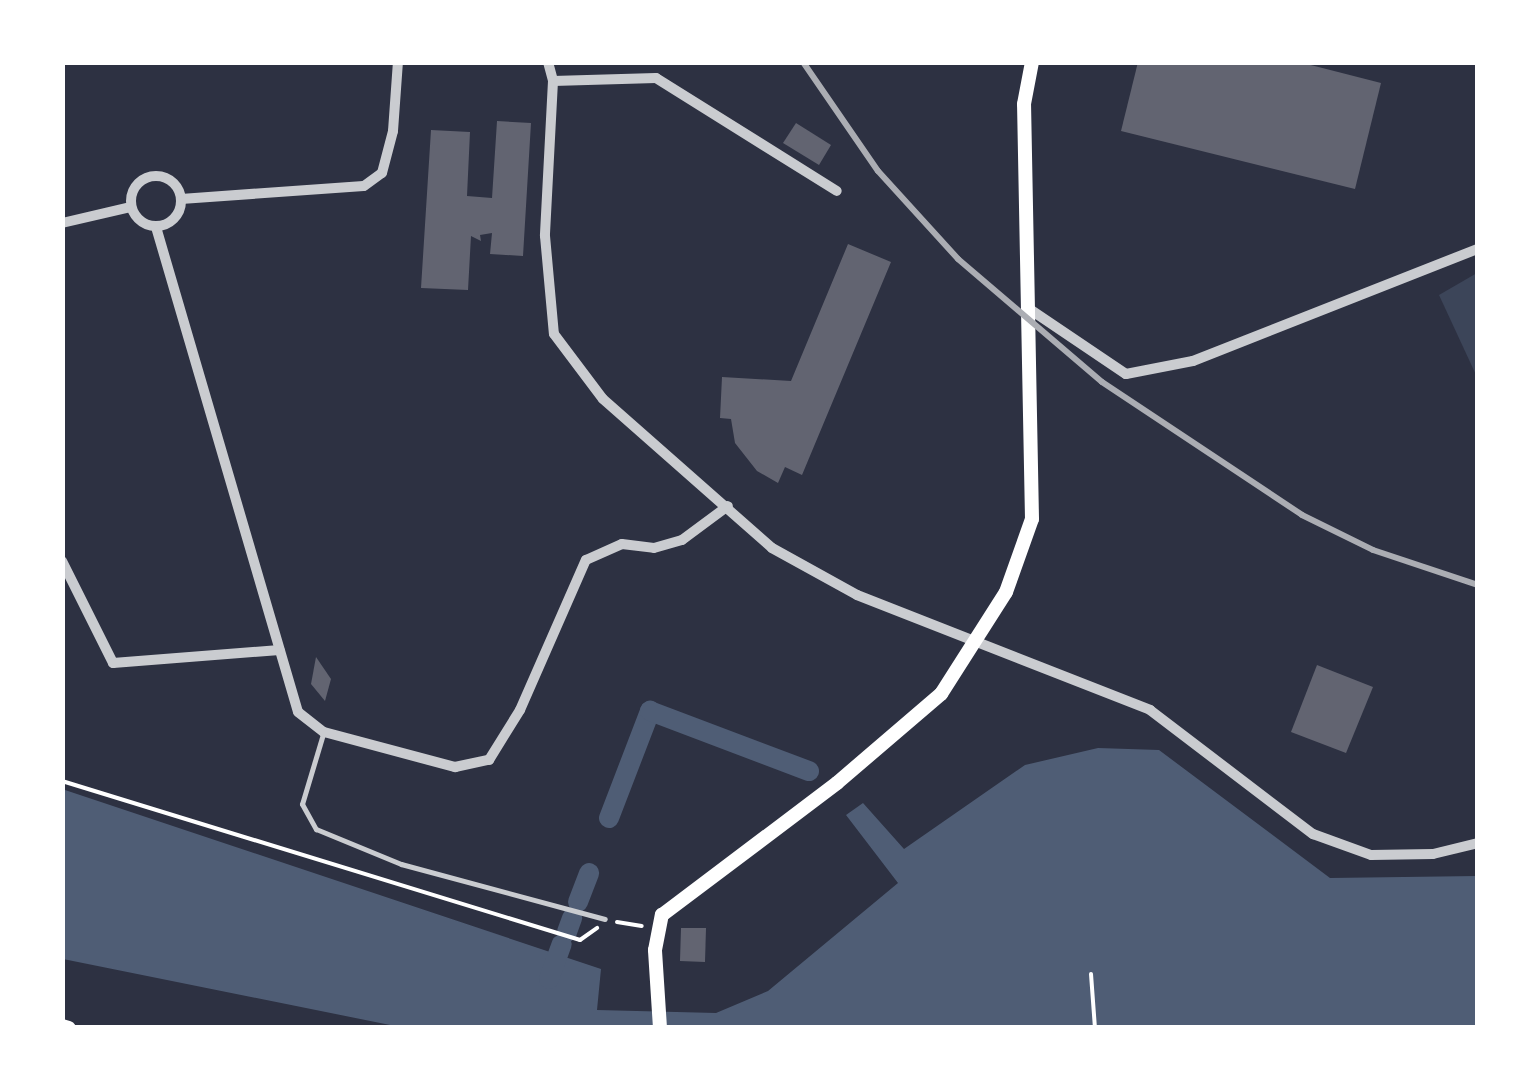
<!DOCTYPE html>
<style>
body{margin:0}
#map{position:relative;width:1540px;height:1090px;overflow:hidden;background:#2d3142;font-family:"Titillium Web",sans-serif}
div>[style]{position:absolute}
.green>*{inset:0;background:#3c4559}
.water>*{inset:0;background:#4f5d75}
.canal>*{height:20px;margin:-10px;padding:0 10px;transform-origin:10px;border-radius:10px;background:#4f5d75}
.building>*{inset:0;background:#626471}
.path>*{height:4px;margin:-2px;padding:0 2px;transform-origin:2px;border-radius:2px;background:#fff}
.service>*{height:5px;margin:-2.5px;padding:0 2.5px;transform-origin:2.5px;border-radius:2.5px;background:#caccd0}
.minor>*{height:10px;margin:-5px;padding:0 5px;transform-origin:5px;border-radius:5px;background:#caccd0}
.minor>.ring{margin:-5px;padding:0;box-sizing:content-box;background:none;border:10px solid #caccd0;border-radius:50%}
.secondary>*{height:14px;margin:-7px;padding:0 7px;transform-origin:7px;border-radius:7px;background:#fff}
.rail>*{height:6px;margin:-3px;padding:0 3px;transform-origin:3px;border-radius:3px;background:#abadb3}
span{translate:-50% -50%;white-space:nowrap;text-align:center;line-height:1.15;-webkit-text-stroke:10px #fff;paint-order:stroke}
.frame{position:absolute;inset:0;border:65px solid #fff;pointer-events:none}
</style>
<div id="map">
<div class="green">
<i style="clip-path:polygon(1477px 273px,1477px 377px,1439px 295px)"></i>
</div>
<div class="water">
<i style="clip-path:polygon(1098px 748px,1159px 750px,1330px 878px,1477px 876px,1477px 1027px,400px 1027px,63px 959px,62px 789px,601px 969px,597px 1010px,716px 1013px,768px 991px,898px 883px,846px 815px,863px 803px,904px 849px,1025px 765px)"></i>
</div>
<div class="canal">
<i style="left:609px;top:818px;width:115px;rotate:-69deg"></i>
<i style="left:650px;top:711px;width:170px;rotate:20.7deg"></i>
<i style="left:578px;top:902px;width:31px;rotate:-69deg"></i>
<i style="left:567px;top:932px;width:15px;rotate:-70deg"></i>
<i style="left:549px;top:979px;width:37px;rotate:-70deg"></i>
</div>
<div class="building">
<i style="clip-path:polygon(1138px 62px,1299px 62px,1381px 83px,1355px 189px,1121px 131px)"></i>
<i style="clip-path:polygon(497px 121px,531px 123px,523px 256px,490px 254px,492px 233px,480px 235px,481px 241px,471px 236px,468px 290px,421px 288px,431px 130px,470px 132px,467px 196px,492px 198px)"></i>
<i style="clip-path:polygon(796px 123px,831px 145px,819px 165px,783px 143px)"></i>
<i style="clip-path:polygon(848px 244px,891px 262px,802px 475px,785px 467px,778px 483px,757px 471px,735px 443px,731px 419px,720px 418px,722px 377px,791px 381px)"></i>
<i style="clip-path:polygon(316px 657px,331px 679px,325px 701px,311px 684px)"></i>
<i style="clip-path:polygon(1317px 665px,1373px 687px,1346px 753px,1291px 732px)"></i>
<i style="clip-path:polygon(681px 928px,706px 928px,705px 962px,680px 961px)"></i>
</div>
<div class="path">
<i style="left:62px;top:781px;width:542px;rotate:17.06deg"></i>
<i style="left:580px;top:940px;width:21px;rotate:-35deg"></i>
<i style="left:617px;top:922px;width:25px;rotate:9deg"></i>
<i style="left:1091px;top:974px;width:54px;rotate:85.8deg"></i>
</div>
<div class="service">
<i style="left:323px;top:734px;width:73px;rotate:106.7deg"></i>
<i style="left:302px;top:804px;width:29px;rotate:61deg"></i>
<i style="left:316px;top:829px;width:92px;rotate:22.4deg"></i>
<i style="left:401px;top:864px;width:211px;rotate:15.1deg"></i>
</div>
<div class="minor">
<i style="left:548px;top:62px;width:20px;rotate:75deg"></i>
<i style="left:553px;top:81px;width:155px;rotate:93deg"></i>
<i style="left:545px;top:236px;width:98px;rotate:84.8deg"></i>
<i style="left:554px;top:334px;width:81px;rotate:53deg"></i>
<i style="left:603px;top:399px;width:225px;rotate:41.4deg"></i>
<i style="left:772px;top:548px;width:97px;rotate:28.9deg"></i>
<i style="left:857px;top:595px;width:315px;rotate:21.4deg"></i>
<i style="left:1150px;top:710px;width:205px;rotate:37.3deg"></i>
<i style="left:1313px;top:834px;width:62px;rotate:19.9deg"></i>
<i style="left:1371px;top:855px;width:62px;rotate:-0.9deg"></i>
<i style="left:1433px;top:854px;width:46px;rotate:-13.7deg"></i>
<i style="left:553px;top:81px;width:103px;rotate:-1.7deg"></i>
<i style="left:656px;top:78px;width:213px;rotate:32deg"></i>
<i class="ring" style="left:131px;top:176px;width:40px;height:40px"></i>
<i style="left:181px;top:199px;width:183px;rotate:-4.1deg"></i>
<i style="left:364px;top:186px;width:22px;rotate:-36deg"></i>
<i style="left:382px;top:173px;width:43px;rotate:-75.3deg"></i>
<i style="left:393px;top:131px;width:69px;rotate:-85.9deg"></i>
<i style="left:62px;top:223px;width:70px;rotate:-13.2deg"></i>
<i style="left:156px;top:227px;width:505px;rotate:73.68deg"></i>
<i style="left:298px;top:712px;width:33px;rotate:38deg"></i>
<i style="left:324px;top:732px;width:136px;rotate:15deg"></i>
<i style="left:455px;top:767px;width:35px;rotate:-12deg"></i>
<i style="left:489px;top:760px;width:59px;rotate:-58.2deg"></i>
<i style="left:520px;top:710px;width:164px;rotate:-66.3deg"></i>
<i style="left:586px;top:560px;width:39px;rotate:-24deg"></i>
<i style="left:622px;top:544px;width:32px;rotate:7deg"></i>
<i style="left:654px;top:548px;width:29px;rotate:-16deg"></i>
<i style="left:682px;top:540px;width:57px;rotate:-36.5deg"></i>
<i style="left:1028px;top:308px;width:118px;rotate:34deg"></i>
<i style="left:1126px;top:374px;width:68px;rotate:-11deg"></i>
<i style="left:1193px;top:361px;width:306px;rotate:-21.5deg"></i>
<i style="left:62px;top:561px;width:114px;rotate:63.4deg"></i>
<i style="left:113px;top:663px;width:167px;rotate:-4.5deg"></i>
</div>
<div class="secondary">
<i style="left:62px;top:1026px;width:7px;rotate:16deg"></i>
<i style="left:660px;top:1028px;width:78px;rotate:-93.7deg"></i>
<i style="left:655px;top:950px;width:36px;rotate:-79deg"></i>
<i style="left:662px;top:915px;width:219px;rotate:-37deg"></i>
<i style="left:837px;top:783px;width:137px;rotate:-40.6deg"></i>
<i style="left:941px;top:694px;width:121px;rotate:-57.5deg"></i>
<i style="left:1006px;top:592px;width:77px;rotate:-70.4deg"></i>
<i style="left:1032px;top:519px;width:415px;rotate:-91.1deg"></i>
<i style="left:1024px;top:104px;width:43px;rotate:-79.2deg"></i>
</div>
<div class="rail">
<i style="left:803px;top:62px;width:132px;rotate:55.5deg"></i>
<i style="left:878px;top:171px;width:119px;rotate:47.7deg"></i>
<i style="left:958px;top:259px;width:189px;rotate:40.5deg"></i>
<i style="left:1102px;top:382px;width:240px;rotate:33.6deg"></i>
<i style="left:1302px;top:515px;width:79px;rotate:26.2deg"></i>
<i style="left:1373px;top:550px;width:111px;rotate:18.4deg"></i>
</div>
<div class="frame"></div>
</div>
